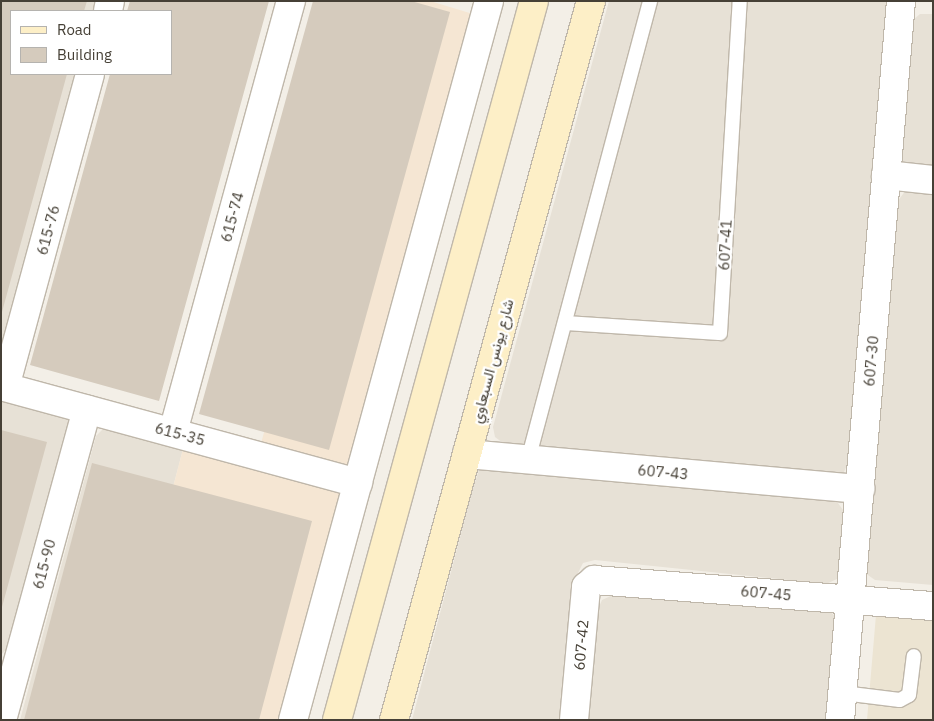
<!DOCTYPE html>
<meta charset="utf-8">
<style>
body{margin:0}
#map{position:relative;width:934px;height:721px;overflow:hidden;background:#f3efe7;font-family:"IBM Plex Sans",Vazirmatn,sans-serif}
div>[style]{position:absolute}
.residential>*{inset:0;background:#e7e1d6}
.commercial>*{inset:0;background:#f5e6d3}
.education>*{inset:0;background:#ece4d2}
.building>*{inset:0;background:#d5cbbd}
.roads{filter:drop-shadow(1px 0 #bfb7aa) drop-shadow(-1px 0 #bfb7aa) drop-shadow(0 1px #bfb7aa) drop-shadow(0 -1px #bfb7aa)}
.lane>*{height:14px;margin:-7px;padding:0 7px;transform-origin:7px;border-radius:7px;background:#fff}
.street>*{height:28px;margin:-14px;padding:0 14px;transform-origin:14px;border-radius:14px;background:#fff}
.secondary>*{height:28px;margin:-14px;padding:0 14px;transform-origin:14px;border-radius:14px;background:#fdefc7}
span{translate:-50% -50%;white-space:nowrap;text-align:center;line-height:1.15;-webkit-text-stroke:4.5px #fff;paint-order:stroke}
.street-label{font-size:15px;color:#464036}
.frame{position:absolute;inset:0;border:2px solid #464036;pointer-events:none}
.legend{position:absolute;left:10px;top:10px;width:162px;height:65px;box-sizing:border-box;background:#fff;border:1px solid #b5b3af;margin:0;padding:6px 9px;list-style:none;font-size:15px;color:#464036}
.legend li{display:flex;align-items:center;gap:10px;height:25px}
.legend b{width:25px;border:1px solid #b5b3af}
</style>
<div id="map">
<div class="residential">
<i style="clip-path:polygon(1px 1px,98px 1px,95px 11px,11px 11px,11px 74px,78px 74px,1px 357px)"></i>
<i style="clip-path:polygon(609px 1px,887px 1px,848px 463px,844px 472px,835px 478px,503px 443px,495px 437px,493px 427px)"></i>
<i style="clip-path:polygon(920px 14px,933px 14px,933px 171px,898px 168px,911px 30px,913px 20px)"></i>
<i style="clip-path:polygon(933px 189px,933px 585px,875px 580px,865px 573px,897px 202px,906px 190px)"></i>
<i style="clip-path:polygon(1px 398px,62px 414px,69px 421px,12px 643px,1px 655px)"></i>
<i style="clip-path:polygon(102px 430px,110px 430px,183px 449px,112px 720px,20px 720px,96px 436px)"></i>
<i style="clip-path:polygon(488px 464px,832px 495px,846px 514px,844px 562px,837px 579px,826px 584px,595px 560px,583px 563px,577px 575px,564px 720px,412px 720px,473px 488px,479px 470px)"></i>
<i style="clip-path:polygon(615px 594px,830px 611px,836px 618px,829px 720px,585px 720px,594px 618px,602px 600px)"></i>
</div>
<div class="commercial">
<i style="clip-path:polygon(383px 1px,430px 1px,473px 14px,353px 467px,340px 470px,260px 447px)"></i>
<i style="clip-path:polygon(183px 449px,343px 490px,284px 720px,112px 720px)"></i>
</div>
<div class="education">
<i style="clip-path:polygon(876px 615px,933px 618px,933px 720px,867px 720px)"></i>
</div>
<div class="building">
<i style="clip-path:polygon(1px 1px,87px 1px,84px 11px,11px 11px,11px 74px,67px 74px,2px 312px)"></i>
<i style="clip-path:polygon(130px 1px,269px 1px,159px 401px,30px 365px,110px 74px,171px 74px,171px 11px,127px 11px)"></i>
<i style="clip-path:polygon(313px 1px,411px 1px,450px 12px,329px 450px,199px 414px)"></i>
<i style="clip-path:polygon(1px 430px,47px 442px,2px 607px,1px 607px)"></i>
<i style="clip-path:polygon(92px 463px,312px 521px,259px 720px,24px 720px)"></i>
</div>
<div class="roads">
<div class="lane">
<i style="left:565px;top:323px;width:155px;rotate:3.7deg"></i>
<i style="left:720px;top:333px;width:333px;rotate:-86.6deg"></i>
<i style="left:528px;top:460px;width:475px;rotate:-75.1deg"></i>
<i style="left:843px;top:693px;width:57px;rotate:7deg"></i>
<i style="left:900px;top:700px;width:10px;rotate:-29deg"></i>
<i style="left:909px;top:695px;width:39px;rotate:-83deg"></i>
</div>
<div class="street">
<i style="left:108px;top:11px;width:10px;rotate:-79deg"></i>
<i style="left:886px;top:175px;width:47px;rotate:6.1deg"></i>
<i style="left:1px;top:386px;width:370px;rotate:15.2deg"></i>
<i style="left:5px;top:387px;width:324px;rotate:-74.8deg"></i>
<i style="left:173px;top:432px;width:447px;rotate:-74.7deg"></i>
<i style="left:467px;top:454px;width:395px;rotate:5.1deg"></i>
<i style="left:2px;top:720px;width:322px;rotate:-74.7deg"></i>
<i style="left:293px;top:720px;width:745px;rotate:-74.75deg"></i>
<i style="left:574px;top:720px;width:134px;rotate:-84.8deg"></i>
<i style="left:586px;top:587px;width:11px;rotate:-41deg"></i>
<i style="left:594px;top:580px;width:340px;rotate:4.4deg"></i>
<i style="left:840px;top:720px;width:722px;rotate:-85.15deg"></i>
</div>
<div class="secondary">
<i style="left:337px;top:720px;width:745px;rotate:-74.68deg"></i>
<i style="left:394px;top:720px;width:745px;rotate:-74.68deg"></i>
</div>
</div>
<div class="street-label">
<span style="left:232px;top:217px;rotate:-75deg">615-74</span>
<span style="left:48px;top:230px;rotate:-75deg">615-76</span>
<span style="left:725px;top:245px;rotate:-87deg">607-41</span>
<span style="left:492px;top:361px;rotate:-75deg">شارع يونس السبعاوي</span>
<span style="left:871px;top:361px;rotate:-85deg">607-30</span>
<span style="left:180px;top:434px;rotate:15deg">615-35</span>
<span style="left:663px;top:472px;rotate:5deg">607-43</span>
<span style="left:44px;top:564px;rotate:-75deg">615-90</span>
<span style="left:766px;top:593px;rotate:5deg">607-45</span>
<span style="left:581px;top:645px;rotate:-85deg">607-42</span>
</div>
<div class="frame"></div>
<ul class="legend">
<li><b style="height:6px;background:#fdefc7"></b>Road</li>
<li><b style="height:14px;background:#d5cbbd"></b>Building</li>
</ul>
</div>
